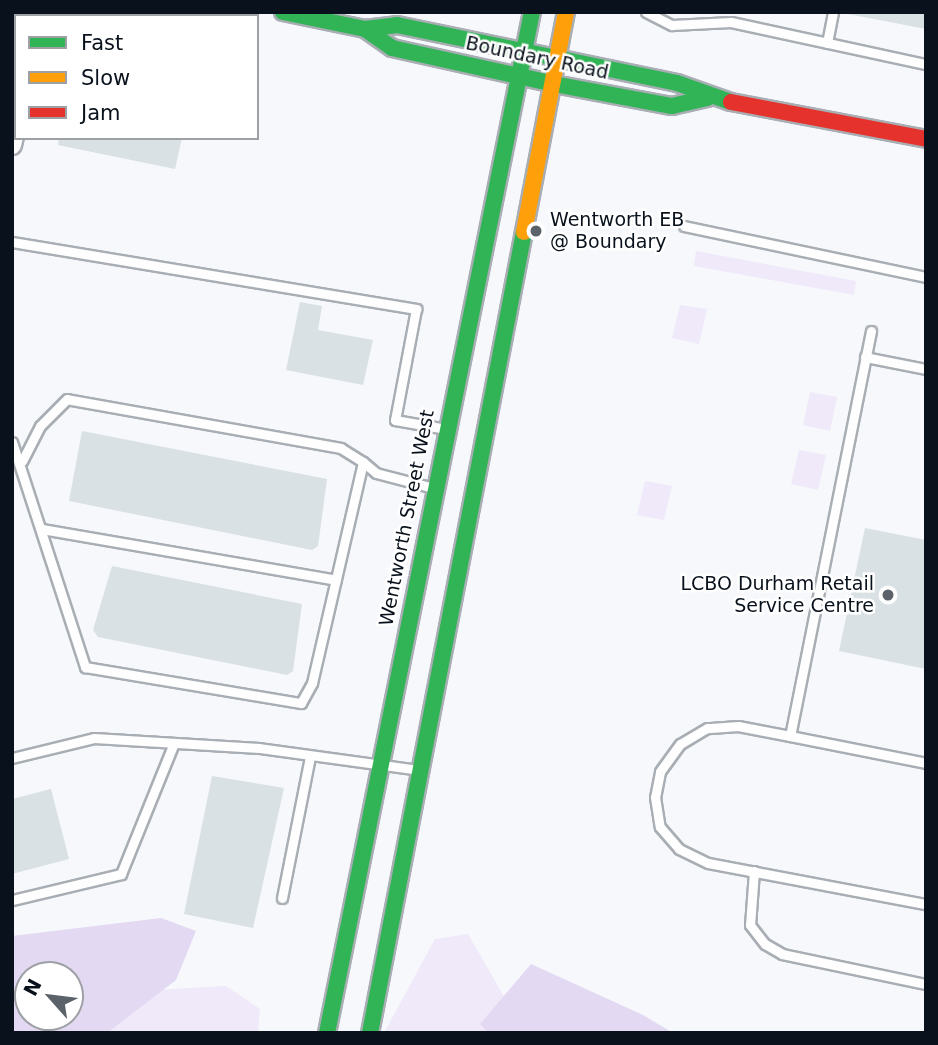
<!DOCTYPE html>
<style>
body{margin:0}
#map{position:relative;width:938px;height:1045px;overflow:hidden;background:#f6f8fb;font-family:"DejaVu Sans",sans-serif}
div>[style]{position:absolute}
.green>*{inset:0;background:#efe9fa}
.forest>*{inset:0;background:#e3d9f2}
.building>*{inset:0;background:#d9e1e5}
.roads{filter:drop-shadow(2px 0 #a8aeb4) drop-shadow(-2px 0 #a8aeb4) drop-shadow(0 2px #a8aeb4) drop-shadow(0 -2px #a8aeb4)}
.lane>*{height:9px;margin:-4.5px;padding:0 4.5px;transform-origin:4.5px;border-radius:4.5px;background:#fefefe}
.street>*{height:18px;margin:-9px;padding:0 9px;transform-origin:9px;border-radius:9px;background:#fefefe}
.fast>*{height:16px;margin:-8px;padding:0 8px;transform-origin:8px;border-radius:8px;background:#30b455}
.slow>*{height:16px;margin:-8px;padding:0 8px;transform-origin:8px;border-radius:8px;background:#ff9f0a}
.jam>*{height:16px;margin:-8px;padding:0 8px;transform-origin:8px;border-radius:8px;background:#e5322d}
.dots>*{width:19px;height:19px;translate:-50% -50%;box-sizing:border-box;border:4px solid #fff;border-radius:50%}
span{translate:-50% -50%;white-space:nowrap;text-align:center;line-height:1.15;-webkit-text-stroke:5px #fff;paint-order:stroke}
.street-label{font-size:19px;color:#09121c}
.poi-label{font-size:19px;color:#09121c}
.left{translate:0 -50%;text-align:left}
.right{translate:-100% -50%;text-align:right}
.frame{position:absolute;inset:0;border:14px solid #09121c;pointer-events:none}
.legend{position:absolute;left:14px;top:14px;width:245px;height:126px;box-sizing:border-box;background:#fff;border:2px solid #9da0a4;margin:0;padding:9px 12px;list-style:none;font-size:21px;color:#09121c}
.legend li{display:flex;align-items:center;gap:14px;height:35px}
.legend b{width:35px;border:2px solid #9da0a4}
.north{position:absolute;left:14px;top:961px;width:70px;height:70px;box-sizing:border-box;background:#fff;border:2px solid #9da0a4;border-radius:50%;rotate:298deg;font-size:19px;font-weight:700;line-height:28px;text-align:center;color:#09121c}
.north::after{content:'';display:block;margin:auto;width:24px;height:32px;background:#5c626a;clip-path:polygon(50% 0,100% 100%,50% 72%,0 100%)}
</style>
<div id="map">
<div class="green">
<i style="clip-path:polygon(696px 251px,856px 281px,854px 295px,694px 266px)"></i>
<i style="clip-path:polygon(680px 305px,707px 309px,699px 344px,672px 338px)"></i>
<i style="clip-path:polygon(810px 392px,837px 397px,830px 431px,803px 425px)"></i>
<i style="clip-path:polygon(799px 450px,826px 455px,818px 490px,791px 484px)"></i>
<i style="clip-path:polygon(645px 481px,672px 486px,664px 520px,637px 515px)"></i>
<i style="clip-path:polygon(468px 934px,506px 1000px,547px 1033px,384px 1033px,435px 939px)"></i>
<i style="clip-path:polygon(226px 986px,260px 1009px,258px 1033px,82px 1033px,104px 993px)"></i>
</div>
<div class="forest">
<i style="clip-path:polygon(evenodd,161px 918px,196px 931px,176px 980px,107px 1033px,12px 1033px,12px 936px,161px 918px,28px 975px,70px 975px,70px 1017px,28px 1017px,28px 975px)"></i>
<i style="clip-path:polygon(531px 964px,643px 1015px,673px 1033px,488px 1033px,480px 1024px)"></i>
</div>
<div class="building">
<i style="clip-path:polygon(848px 12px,926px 12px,926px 29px,848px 14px)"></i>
<i style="clip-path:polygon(59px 138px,182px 138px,175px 169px,58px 145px)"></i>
<i style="clip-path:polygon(300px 302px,322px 306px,318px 330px,373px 340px,363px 385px,286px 370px)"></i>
<i style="clip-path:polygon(82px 431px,327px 479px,318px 546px,312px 550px,69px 501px)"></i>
<i style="clip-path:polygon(865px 528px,926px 540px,926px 669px,839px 651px)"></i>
<i style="clip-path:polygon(112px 566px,302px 604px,293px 671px,287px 675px,98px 637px,93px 630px)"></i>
<i style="clip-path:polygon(212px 776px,284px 788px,253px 928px,184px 914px)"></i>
<i style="clip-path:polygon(51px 789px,69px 859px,12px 874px,12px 799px)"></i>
</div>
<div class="roads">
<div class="lane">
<i style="left:646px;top:12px;width:29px;rotate:27deg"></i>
<i style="left:672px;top:25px;width:59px;rotate:-2.9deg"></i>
<i style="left:731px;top:22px;width:199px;rotate:12.2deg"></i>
<i style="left:827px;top:43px;width:32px;rotate:-79deg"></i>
<i style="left:684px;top:226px;width:247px;rotate:11.9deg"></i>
<i style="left:12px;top:242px;width:410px;rotate:9.4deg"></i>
<i style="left:416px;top:309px;width:113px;rotate:100.7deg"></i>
<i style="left:395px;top:420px;width:52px;rotate:10deg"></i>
<i style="left:871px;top:331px;width:413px;rotate:101.3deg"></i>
<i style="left:790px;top:736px;width:139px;rotate:11.2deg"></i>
<i style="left:865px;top:357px;width:62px;rotate:11.1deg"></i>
<i style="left:12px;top:442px;width:237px;rotate:72deg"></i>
<i style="left:85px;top:667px;width:219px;rotate:9.5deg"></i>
<i style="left:301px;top:703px;width:23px;rotate:-61deg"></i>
<i style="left:312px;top:683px;width:227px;rotate:-77deg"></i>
<i style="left:363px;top:462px;width:26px;rotate:-148deg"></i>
<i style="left:341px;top:448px;width:278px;rotate:-169.9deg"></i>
<i style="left:67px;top:399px;width:38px;rotate:135deg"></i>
<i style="left:40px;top:426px;width:39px;rotate:117deg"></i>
<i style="left:363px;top:462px;width:17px;rotate:40deg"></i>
<i style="left:376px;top:473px;width:59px;rotate:14.7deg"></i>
<i style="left:42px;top:529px;width:298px;rotate:9.8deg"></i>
<i style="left:790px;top:736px;width:53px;rotate:-169.1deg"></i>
<i style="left:738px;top:726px;width:31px;rotate:176deg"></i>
<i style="left:707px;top:728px;width:31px;rotate:149deg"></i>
<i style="left:680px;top:744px;width:34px;rotate:126deg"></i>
<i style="left:660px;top:772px;width:25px;rotate:101deg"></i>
<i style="left:655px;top:797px;width:30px;rotate:81deg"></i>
<i style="left:660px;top:827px;width:29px;rotate:49deg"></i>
<i style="left:679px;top:849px;width:32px;rotate:26deg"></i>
<i style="left:708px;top:863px;width:222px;rotate:10.7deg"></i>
<i style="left:12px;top:758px;width:84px;rotate:-13.7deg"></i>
<i style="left:94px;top:738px;width:165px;rotate:3.5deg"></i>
<i style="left:259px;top:748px;width:162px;rotate:7.8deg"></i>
<i style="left:754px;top:871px;width:54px;rotate:94.2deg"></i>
<i style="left:750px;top:925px;width:24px;rotate:52deg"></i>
<i style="left:765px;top:944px;width:20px;rotate:30deg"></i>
<i style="left:782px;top:954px;width:147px;rotate:11.8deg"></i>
<i style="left:282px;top:898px;width:145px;rotate:-78.8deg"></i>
<i style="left:12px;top:900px;width:112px;rotate:-13.4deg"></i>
<i style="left:121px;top:874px;width:139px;rotate:-68deg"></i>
</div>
<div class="street">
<i style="left:38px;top:16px;width:4px;rotate:-76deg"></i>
<i style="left:12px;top:145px;width:17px;rotate:-77deg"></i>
</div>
<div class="fast">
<i style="left:283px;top:12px;width:84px;rotate:11.7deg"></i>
<i style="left:365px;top:29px;width:32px;rotate:-7deg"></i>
<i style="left:397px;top:25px;width:286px;rotate:11.7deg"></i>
<i style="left:677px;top:83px;width:57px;rotate:19.4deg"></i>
<i style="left:365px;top:29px;width:33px;rotate:35deg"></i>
<i style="left:392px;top:48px;width:166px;rotate:12.5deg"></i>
<i style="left:554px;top:84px;width:120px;rotate:10.6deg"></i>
<i style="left:672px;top:106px;width:36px;rotate:-13deg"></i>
<i style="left:327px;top:1033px;width:1041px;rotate:-78.65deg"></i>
<i style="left:370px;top:1033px;width:816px;rotate:-79.12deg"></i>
</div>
<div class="slow">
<i style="left:524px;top:232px;width:224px;rotate:-79.2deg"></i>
</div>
<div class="jam">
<i style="left:731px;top:102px;width:198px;rotate:10.7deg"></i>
</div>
</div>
<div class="dots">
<i style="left:536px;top:231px;background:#5c626a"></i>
<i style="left:888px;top:595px;background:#5c626a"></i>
</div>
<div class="street-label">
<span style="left:537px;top:58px;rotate:12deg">Boundary Road</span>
<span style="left:407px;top:518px;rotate:-79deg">Wentworth Street West</span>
</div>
<div class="poi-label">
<span class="left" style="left:550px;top:231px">Wentworth EB<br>@ Boundary</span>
<span class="right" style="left:874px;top:595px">LCBO Durham Retail<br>Service Centre</span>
</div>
<div class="frame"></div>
<ul class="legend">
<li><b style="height:9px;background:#30b455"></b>Fast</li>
<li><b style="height:9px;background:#ff9f0a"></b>Slow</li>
<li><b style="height:9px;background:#e5322d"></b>Jam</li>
</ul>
<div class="north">N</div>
</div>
